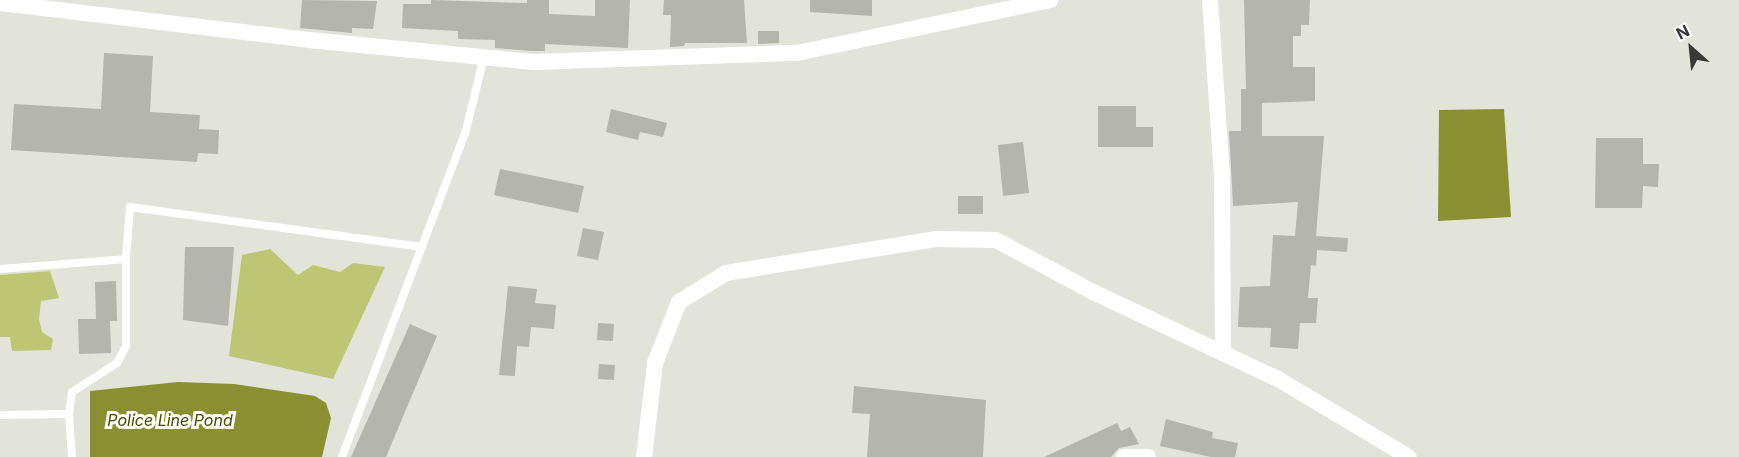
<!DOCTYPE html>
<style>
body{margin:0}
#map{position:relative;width:1739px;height:457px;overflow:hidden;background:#e2e4d9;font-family:Inter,sans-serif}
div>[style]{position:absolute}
.green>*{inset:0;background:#bec574}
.water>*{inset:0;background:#8a9031}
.building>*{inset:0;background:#b4b5ab}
.service>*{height:8px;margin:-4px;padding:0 4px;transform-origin:4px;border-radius:4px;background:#fff}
.minor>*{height:16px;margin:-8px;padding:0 8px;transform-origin:8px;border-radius:8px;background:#fff}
span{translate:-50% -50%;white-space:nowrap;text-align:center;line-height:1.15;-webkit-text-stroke:6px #fff;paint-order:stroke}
.water-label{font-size:16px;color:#484c01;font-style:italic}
.north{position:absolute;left:1661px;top:18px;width:60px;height:60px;-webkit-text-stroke:4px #fff;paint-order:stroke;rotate:333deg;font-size:16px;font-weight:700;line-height:24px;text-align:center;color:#383935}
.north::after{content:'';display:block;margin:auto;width:21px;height:27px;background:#383935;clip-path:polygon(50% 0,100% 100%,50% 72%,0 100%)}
</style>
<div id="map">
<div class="green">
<i style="clip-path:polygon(270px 249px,298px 275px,313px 265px,340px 272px,353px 263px,385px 267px,333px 379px,229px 356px,242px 255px)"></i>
<i style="clip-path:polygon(50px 271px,59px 298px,41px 301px,39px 319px,42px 332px,53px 339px,51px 350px,12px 351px,10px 337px,0 337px,0 275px)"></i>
</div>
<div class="water">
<i style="clip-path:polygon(1504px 109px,1511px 217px,1438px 221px,1439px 110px)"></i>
<i style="clip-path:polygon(178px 382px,234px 384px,315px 396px,326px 403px,331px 418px,322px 457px,90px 457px,90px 391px)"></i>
</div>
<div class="building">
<i style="clip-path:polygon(302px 0,377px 1px,373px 29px,352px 28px,352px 33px,300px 28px)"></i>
<i style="clip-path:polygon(431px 0,527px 3px,527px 0,549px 0,549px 14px,595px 16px,595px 0,630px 0,628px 48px,545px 44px,545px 51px,533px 51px,495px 48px,495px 40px,458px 39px,458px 31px,402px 28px,403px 4px,431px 4px)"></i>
<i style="clip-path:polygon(664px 0,744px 0,747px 43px,685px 43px,684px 46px,670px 47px,671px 15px,663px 15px)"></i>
<i style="clip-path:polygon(810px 0,872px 0,872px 16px,810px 12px)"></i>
<i style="clip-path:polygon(1244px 0,1310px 0,1309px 25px,1301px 25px,1301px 36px,1293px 36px,1293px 67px,1315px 67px,1315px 101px,1262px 103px,1262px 136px,1324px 136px,1316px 236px,1348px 238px,1347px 252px,1317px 250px,1316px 266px,1311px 265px,1308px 298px,1318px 298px,1316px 323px,1300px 323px,1298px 349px,1270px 347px,1271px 328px,1238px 327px,1240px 287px,1270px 286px,1273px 235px,1295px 236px,1298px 202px,1233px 206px,1229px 131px,1241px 131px,1241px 89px,1246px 89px)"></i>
<i style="clip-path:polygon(758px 31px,779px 31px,779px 43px,758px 44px)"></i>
<i style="clip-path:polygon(104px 53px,153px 56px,150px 112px,200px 115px,199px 129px,219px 130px,218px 154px,198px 153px,197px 162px,11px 150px,14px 104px,101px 109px)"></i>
<i style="clip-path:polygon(1098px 106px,1136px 106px,1136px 127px,1153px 127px,1153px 147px,1098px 147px)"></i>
<i style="clip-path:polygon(611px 109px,667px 123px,663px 137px,640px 132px,638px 140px,606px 132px)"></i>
<i style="clip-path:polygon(1596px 138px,1643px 138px,1643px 164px,1659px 164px,1658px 187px,1643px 186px,1642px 208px,1595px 208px)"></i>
<i style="clip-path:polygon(1023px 142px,1029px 193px,1003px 196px,998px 145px)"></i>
<i style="clip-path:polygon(500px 169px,584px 186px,578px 213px,494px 195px)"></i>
<i style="clip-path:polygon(958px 196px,983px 196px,983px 214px,958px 214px)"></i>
<i style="clip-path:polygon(583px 228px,604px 232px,598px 260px,577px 256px)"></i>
<i style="clip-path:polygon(185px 247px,234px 247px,228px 326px,183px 320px)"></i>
<i style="clip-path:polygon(116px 281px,117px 321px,110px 321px,111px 353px,79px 354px,78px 319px,96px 319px,95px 282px)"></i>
<i style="clip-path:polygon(508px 286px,537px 289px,535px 303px,556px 305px,554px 329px,531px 327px,529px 347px,517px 346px,515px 376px,499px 375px)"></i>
<i style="clip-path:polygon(598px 323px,614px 324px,613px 341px,597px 340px)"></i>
<i style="clip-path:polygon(410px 324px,437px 336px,386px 457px,351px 457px)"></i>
<i style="clip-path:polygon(599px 364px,615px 365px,614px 380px,598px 379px)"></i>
<i style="clip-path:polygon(854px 386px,986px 400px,983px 457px,867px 457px,870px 414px,852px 413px)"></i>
<i style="clip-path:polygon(1166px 419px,1213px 432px,1212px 438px,1238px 443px,1235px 457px,1211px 457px,1160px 446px)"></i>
<i style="clip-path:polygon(1117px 423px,1121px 431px,1130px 427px,1139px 444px,1119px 448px,1111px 457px,1044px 457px)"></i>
</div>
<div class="service">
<i style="left:0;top:269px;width:126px;rotate:-4.5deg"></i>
<i style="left:126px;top:259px;width:52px;rotate:-85.6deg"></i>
<i style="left:130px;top:207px;width:295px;rotate:7.8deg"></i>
<i style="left:69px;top:414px;width:22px;rotate:-82deg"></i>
<i style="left:72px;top:392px;width:54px;rotate:-32.8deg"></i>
<i style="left:117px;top:363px;width:19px;rotate:-62deg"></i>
<i style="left:126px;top:346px;width:87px;rotate:-90deg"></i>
<i style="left:0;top:415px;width:69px;rotate:-0.8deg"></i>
<i style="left:69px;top:414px;width:43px;rotate:86deg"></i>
<i style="left:342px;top:457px;width:346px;rotate:-69.2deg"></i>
<i style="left:465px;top:134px;width:79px;rotate:-76.1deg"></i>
</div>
<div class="minor">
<i style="left:1210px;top:0;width:177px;rotate:86.1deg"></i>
<i style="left:1222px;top:177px;width:176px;rotate:89.7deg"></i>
<i style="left:0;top:3px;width:311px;rotate:6.8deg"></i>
<i style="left:309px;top:40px;width:225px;rotate:5.6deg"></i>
<i style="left:533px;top:62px;width:264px;rotate:-2deg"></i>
<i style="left:797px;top:53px;width:259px;rotate:-11.8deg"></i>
<i style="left:644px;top:457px;width:95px;rotate:-83.3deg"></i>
<i style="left:655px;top:363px;width:66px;rotate:-68.5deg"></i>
<i style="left:679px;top:302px;width:55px;rotate:-31.7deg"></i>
<i style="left:726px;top:273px;width:214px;rotate:-9.2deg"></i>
<i style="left:937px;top:239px;width:59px;rotate:1deg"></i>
<i style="left:996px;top:240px;width:110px;rotate:28.2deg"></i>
<i style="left:1093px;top:292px;width:204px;rotate:25.2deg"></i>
<i style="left:1278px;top:379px;width:152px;rotate:30.8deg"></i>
<i style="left:1124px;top:457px;width:24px"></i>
</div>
<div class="water-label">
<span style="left:170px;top:420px">Police Line Pond</span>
</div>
<div class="north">N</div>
</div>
